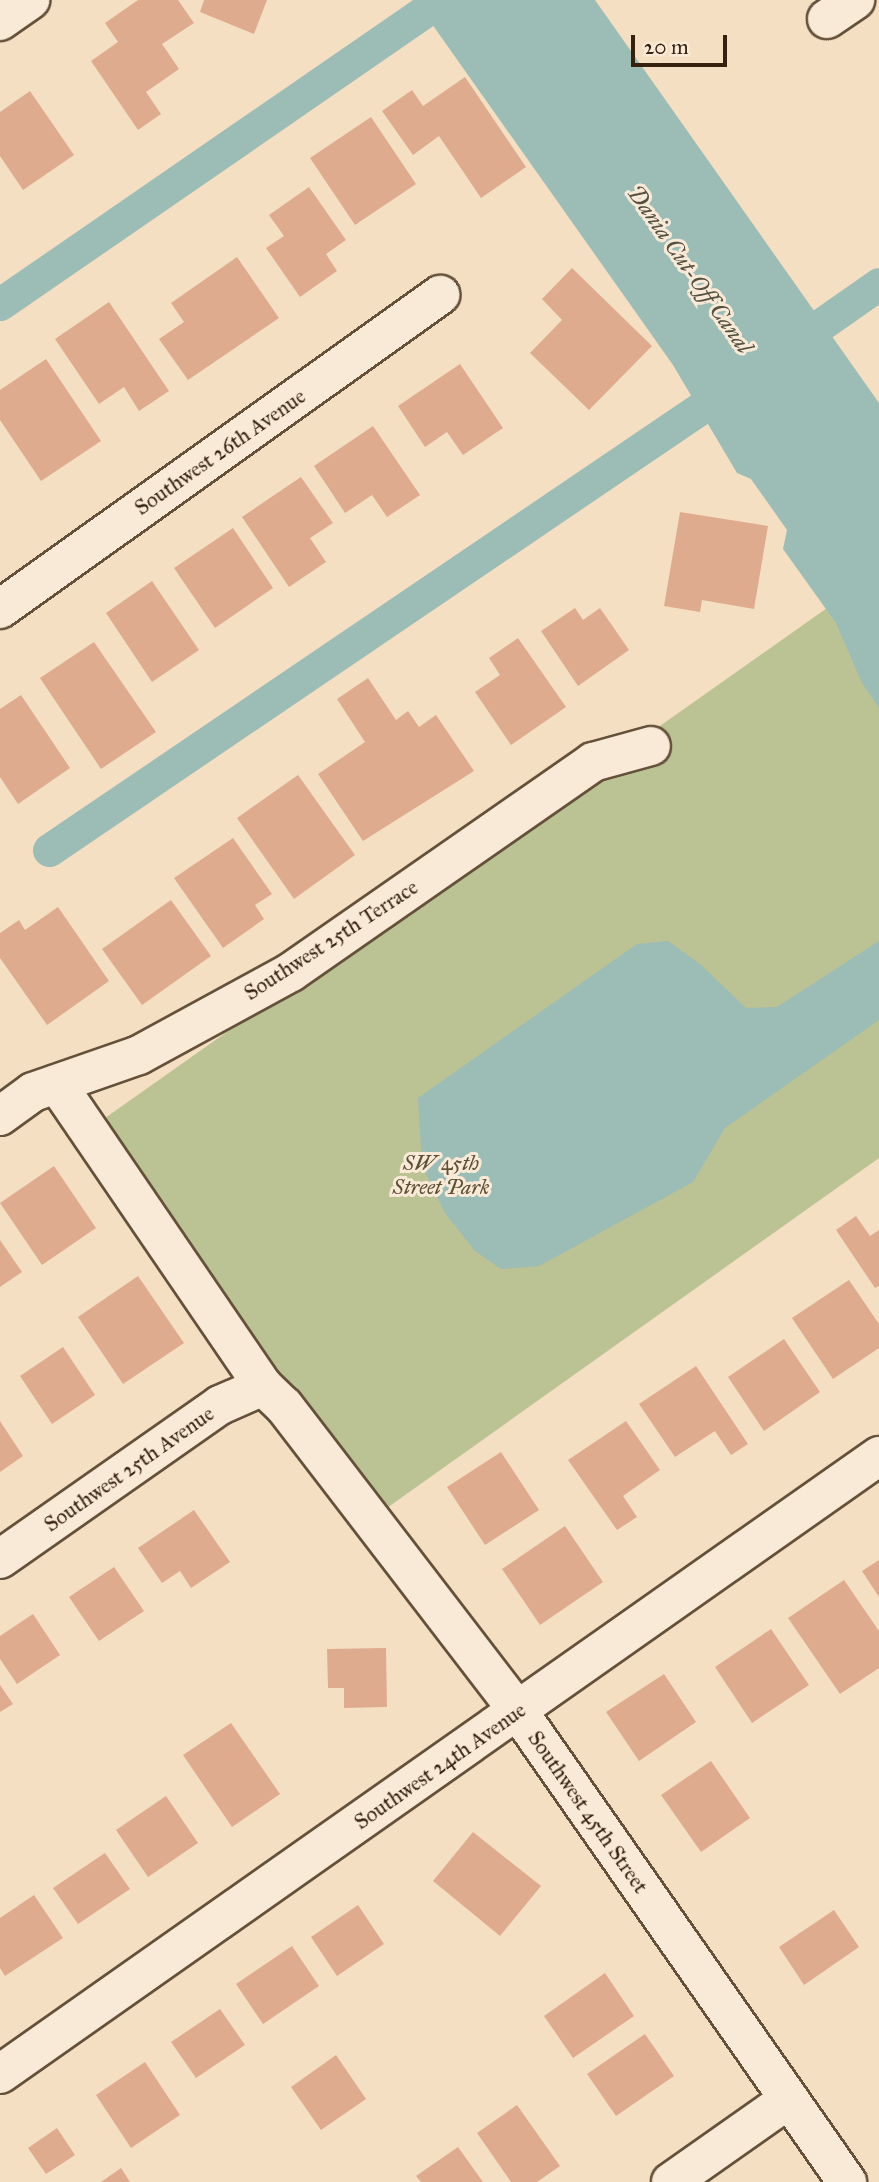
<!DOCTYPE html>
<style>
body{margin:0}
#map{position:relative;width:879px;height:2182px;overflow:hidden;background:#f4dfc2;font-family:"IM FELL Great Primer",serif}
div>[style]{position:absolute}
.green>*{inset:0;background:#bbc293}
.water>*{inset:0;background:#9cbcb6}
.canal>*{height:33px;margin:-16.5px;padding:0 16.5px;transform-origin:16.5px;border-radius:16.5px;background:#9cbcb6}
.building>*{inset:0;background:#dfab8f}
.roads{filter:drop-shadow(2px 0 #65503a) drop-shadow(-2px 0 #65503a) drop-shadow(0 2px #65503a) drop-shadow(0 -2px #65503a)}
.minor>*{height:38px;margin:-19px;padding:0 19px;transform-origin:19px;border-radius:19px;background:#f8ead7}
span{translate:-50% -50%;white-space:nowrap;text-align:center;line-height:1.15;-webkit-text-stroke:6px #f8ead7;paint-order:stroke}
.street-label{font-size:21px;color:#35210d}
.park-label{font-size:21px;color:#5d5135;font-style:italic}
.water-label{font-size:23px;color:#545040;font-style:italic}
.scale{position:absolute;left:631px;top:35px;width:96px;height:32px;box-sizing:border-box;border:4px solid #35210d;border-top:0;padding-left:9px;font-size:21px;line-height:24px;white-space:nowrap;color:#35210d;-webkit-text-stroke:5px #f8ead7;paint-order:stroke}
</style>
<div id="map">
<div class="green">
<i style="clip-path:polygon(844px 596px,879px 647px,879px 1158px,377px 1515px,98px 1123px)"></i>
</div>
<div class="water">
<i style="clip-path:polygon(415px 0,595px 0,879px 403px,879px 708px,862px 683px,836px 623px,783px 549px,787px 530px,751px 479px,737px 473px,673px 365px)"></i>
<i style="clip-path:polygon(668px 941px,700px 964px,746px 1008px,777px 1007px,879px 941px,879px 1020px,725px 1128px,693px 1182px,539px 1266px,501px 1269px,475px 1251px,445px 1213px,422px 1165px,418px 1098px,637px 944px)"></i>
</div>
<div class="canal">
<i style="left:0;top:304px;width:536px;rotate:-34.58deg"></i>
<i style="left:786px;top:349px;width:113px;rotate:-35deg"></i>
<i style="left:49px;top:850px;width:830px;rotate:-34.15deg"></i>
</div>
<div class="building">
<i style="clip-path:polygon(138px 0,178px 0,194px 23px,162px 44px,179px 69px,146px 92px,161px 114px,138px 130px,91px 61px,118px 42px,105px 23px)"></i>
<i style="clip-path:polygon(204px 0,267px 0,254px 34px,200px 12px)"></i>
<i style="clip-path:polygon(465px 77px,526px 167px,481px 198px,439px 136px,413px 155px,382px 111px,412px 90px,423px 106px)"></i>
<i style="clip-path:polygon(30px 91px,74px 155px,23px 190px,0 156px,0 112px)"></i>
<i style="clip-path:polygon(371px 117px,416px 184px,355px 225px,310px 158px)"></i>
<i style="clip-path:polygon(309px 187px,346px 240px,326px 254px,337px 271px,300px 297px,266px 248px,284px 236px,269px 215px)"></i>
<i style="clip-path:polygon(237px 257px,279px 318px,188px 380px,159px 339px,184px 322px,171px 303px)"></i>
<i style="clip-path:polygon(572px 268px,652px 346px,589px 410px,530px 353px,562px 320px,542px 299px)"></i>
<i style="clip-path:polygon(109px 302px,169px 391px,139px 411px,124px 387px,99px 404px,55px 339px)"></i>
<i style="clip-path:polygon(46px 359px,101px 441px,41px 481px,0 420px,0 390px)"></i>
<i style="clip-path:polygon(460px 364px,503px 428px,463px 455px,447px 432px,425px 447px,398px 406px)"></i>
<i style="clip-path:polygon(373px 426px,420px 495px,387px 517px,372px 495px,345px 513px,314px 466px)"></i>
<i style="clip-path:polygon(301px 477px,333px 523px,310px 538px,326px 562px,289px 587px,242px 517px)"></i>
<i style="clip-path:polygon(680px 512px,768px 526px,754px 609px,702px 600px,700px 612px,664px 606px)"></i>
<i style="clip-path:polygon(233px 528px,273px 588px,215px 628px,174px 568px)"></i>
<i style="clip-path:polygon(152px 581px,199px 650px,152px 682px,106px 613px)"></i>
<i style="clip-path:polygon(575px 608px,583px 620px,600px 608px,629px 650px,578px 686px,541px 631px)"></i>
<i style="clip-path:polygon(518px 638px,566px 707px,511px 745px,475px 692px,500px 675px,489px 658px)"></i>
<i style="clip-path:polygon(94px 642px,156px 732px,101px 769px,40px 678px)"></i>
<i style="clip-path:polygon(368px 678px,396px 720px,408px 711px,419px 727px,436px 715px,474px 771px,363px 841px,318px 774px,365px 742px,337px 699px)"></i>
<i style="clip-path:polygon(21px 695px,70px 768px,18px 804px,0 777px,0 709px)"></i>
<i style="clip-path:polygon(298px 775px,355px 855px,294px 899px,237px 818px)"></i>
<i style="clip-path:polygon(233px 838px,272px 894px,255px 905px,264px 919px,223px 948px,174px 878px)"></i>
<i style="clip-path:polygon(171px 900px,211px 956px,142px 1005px,102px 949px)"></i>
<i style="clip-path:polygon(58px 907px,109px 981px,47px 1025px,0 958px,0 933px,19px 920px,25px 930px)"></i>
<i style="clip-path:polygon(54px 1166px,96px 1228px,42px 1265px,0 1203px)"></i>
<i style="clip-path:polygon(856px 1216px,870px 1236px,879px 1230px,879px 1286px,875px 1288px,836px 1230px)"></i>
<i style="clip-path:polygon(0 1240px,22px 1272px,0 1287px)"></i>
<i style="clip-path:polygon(138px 1276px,184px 1343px,123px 1384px,78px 1317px)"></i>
<i style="clip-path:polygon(849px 1280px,879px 1324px,879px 1348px,833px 1379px,792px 1318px)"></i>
<i style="clip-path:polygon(784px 1339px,820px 1392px,764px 1431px,728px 1377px)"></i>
<i style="clip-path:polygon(63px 1347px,95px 1395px,52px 1424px,20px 1376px)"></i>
<i style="clip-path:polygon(696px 1366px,748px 1444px,731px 1455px,715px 1431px,675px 1457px,639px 1404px)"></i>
<i style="clip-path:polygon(0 1421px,23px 1456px,0 1472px)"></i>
<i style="clip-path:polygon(626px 1421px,660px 1470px,623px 1496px,637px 1517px,617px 1530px,568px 1460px)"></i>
<i style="clip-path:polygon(501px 1452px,539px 1510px,485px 1545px,447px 1487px)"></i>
<i style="clip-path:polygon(194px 1510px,230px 1562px,191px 1588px,180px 1571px,162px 1583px,138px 1548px)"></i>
<i style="clip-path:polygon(565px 1526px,603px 1582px,540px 1625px,502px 1569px)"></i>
<i style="clip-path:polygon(879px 1560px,879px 1597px,862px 1571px)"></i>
<i style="clip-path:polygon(114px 1567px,144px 1611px,99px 1641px,69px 1597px)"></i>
<i style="clip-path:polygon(844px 1580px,879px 1631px,879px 1668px,840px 1694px,788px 1618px)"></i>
<i style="clip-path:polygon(33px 1614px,60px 1655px,17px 1684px,0 1659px,0 1636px)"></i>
<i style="clip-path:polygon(771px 1629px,809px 1685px,752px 1723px,715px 1667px)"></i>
<i style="clip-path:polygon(386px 1648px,387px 1707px,344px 1708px,344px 1688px,328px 1688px,327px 1649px)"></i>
<i style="clip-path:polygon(664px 1674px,696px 1722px,639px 1761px,606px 1712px)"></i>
<i style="clip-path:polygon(0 1685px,13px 1704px,0 1712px)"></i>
<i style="clip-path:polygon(231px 1723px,280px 1794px,232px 1827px,183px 1755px)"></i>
<i style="clip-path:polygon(711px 1761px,750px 1818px,701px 1852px,661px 1795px)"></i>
<i style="clip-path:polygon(166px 1796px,198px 1843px,148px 1877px,116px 1830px)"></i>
<i style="clip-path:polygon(473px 1832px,541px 1886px,500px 1936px,433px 1881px)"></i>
<i style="clip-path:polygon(105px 1853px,130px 1889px,78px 1924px,53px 1888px)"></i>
<i style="clip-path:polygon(34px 1895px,63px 1938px,5px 1976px,0 1968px,0 1918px)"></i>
<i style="clip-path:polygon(358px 1905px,384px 1944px,337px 1976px,311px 1937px)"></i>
<i style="clip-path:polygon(834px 1910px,859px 1947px,804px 1985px,779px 1947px)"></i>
<i style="clip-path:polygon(292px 1946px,319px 1986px,263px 2024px,236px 1984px)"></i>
<i style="clip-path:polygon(605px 1973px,634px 2016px,573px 2058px,544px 2016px)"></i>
<i style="clip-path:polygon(220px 2009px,245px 2045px,196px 2078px,171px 2042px)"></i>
<i style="clip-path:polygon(645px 2034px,674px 2076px,616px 2116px,587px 2074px)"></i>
<i style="clip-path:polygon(336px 2055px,366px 2099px,321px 2130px,291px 2087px)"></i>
<i style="clip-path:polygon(145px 2062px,180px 2115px,131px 2148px,96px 2095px)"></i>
<i style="clip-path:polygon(517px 2105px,560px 2166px,537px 2182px,511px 2182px,477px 2133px)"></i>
<i style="clip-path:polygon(57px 2128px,75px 2155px,46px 2174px,28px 2148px)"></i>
<i style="clip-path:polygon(458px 2147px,483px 2182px,421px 2182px,416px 2176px)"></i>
<i style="clip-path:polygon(121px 2168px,130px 2182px,101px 2182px)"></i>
</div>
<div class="roads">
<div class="minor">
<i style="left:827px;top:19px;width:34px;rotate:-34deg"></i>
<i style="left:0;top:21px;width:37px;rotate:-35deg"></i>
<i style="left:0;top:609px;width:541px;rotate:-35.51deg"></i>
<i style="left:57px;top:1084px;width:366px;rotate:55.7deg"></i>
<i style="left:263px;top:1386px;width:29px;rotate:44deg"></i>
<i style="left:284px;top:1406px;width:384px;rotate:52.5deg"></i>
<i style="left:518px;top:1711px;width:575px;rotate:55.07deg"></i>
<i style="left:0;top:1116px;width:41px;rotate:-36deg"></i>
<i style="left:33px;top:1092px;width:112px;rotate:-19.2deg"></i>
<i style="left:139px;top:1055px;width:173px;rotate:-28.6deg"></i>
<i style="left:291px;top:972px;width:368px;rotate:-34.8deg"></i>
<i style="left:593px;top:762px;width:60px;rotate:-15.4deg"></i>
<i style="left:0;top:1559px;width:269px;rotate:-35deg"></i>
<i style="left:220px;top:1405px;width:47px;rotate:-23.8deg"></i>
<i style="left:0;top:2074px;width:1075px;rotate:-35.11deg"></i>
<i style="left:671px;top:2182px;width:144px;rotate:-35.1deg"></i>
</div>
</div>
<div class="street-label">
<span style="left:220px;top:452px;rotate:-35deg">Southwest 26th Avenue</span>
<span style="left:331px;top:940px;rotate:-33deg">Southwest 25th Terrace</span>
<span style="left:129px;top:1469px;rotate:-35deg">Southwest 25th Avenue</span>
<span style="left:440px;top:1766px;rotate:-35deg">Southwest 24th Avenue</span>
<span style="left:588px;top:1812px;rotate:55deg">Southwest 45th Street</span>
</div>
<div class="park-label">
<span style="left:441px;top:1175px">SW 45th<br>Street Park</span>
</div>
<div class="water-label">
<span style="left:690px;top:269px;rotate:55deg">Dania Cut-Off Canal</span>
</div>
<div class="scale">20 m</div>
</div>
